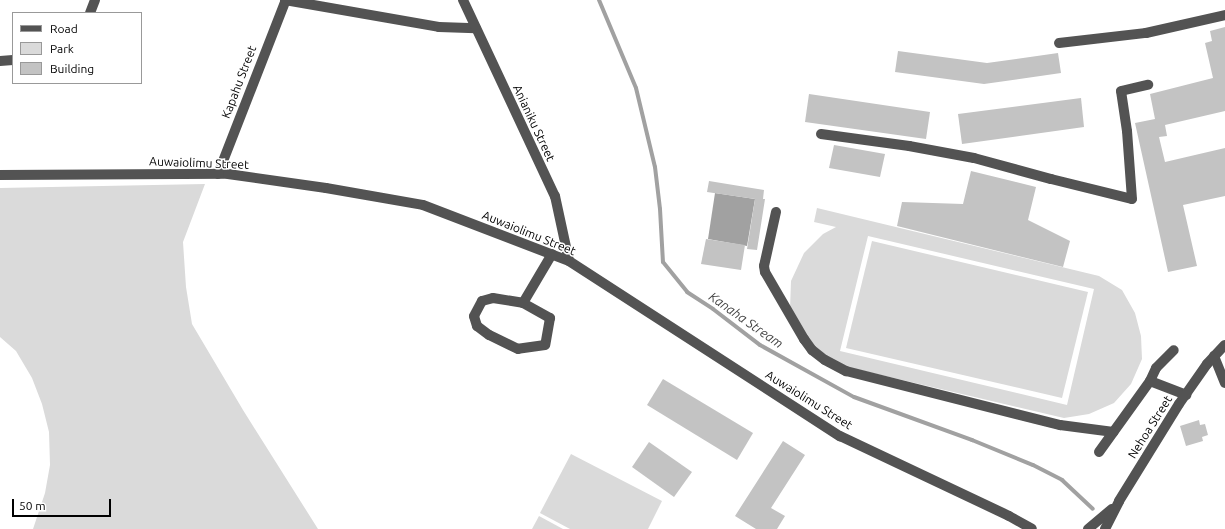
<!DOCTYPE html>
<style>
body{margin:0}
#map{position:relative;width:1225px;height:529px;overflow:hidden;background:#fff;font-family:Ubuntu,sans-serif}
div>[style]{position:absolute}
.green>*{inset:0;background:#dadada}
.water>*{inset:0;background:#a1a1a1}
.stream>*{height:4px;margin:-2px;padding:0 2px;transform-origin:2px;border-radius:2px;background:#a1a1a1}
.building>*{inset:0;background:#c3c3c3}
.minor>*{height:10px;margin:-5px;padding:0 5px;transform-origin:5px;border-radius:5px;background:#535353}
span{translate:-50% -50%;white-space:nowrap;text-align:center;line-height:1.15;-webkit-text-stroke:3px #fff;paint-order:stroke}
.street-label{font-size:12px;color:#000}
.water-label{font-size:13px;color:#424242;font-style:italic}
.legend{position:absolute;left:12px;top:12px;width:130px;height:72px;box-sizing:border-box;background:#fff;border:1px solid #999;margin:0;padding:5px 7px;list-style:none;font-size:12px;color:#000}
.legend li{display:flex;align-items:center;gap:8px;height:20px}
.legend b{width:20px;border:1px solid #999}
.scale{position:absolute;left:12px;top:499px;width:99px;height:18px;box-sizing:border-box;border:2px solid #000;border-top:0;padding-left:5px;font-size:12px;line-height:14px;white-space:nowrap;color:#000;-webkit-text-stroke:3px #fff;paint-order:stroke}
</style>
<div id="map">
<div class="green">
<i style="clip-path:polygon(205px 184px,183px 242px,186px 287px,192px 324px,243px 410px,318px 529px,33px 529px,45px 493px,50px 465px,49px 432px,42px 404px,32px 378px,16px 351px,0 337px,0 188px)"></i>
<i style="clip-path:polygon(evenodd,817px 208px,1099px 276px,1122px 290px,1135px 313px,1141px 336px,1142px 359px,1131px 384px,1114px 403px,1089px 414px,1064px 418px,843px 366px,820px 351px,802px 332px,790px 309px,791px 281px,804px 253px,823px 234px,836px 227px,814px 222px,817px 208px,868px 236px,1094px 289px,1067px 405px,840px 351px,868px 236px)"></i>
<i style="clip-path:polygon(872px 241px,1088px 292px,1062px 398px,846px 348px)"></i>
<i style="clip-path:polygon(571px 454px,662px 501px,648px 529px,570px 529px,540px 513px)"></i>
<i style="clip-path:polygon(539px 516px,563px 529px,532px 529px)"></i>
</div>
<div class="water">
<i style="clip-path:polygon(715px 193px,755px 199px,747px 246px,708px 239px)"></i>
</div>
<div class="stream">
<i style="left:599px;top:0;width:95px;rotate:67.2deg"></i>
<i style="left:636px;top:88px;width:81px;rotate:76.5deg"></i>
<i style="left:655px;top:167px;width:42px;rotate:83.2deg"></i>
<i style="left:660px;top:209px;width:53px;rotate:86.8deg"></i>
<i style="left:663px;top:262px;width:38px;rotate:51deg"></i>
<i style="left:687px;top:292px;width:31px;rotate:33deg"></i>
<i style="left:713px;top:309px;width:59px;rotate:37.5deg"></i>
<i style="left:760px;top:345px;width:107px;rotate:29deg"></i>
<i style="left:854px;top:397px;width:126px;rotate:20deg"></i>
<i style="left:972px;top:440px;width:66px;rotate:22.3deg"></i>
<i style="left:1033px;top:465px;width:33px;rotate:27deg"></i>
<i style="left:1062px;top:480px;width:42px;rotate:43.1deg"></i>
</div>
<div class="building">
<i style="clip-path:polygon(1225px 27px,1225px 111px,1165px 125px,1167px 136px,1159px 137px,1165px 162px,1225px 148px,1225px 196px,1183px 205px,1197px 266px,1168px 272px,1135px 123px,1155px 119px,1150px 94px,1213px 78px,1205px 43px,1212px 41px,1210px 31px)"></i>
<i style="clip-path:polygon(898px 51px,987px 63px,1058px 53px,1061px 73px,984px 84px,895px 72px)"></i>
<i style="clip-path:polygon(809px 94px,930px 112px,926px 139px,805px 122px)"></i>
<i style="clip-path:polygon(1081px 98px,1084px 127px,962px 144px,958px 114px)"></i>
<i style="clip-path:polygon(834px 145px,885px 154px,880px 177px,829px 168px)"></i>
<i style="clip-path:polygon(971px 171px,1036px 187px,1028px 220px,1070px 241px,1063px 267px,897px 226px,902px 202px,963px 204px)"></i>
<i style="clip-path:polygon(709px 181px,764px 190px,763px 199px,765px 199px,757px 250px,747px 249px,755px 199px,707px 192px)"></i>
<i style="clip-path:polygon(706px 239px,745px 245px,741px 270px,701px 264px)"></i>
<i style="clip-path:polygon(663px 379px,753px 433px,737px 460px,647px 405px)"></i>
<i style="clip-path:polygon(1199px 420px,1200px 425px,1205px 424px,1208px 435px,1202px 437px,1203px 441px,1186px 446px,1180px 426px)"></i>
<i style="clip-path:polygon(783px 441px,805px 455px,771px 508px,785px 516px,777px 529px,756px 529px,735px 516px)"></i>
<i style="clip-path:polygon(649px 442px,692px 472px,674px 497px,632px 467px)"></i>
</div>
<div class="minor">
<i style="left:285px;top:0;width:156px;rotate:9.9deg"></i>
<i style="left:439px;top:27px;width:37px;rotate:2deg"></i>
<i style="left:463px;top:0;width:217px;rotate:64.9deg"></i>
<i style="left:555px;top:196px;width:66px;rotate:77.8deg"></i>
<i style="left:90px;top:13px;width:14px;rotate:-69deg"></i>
<i style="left:1059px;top:43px;width:88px;rotate:-6.6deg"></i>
<i style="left:1146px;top:33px;width:81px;rotate:-12.8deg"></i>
<i style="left:0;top:61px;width:13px;rotate:-4deg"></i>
<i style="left:821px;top:134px;width:89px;rotate:7.8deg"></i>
<i style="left:909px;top:146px;width:66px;rotate:10.5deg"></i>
<i style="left:974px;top:158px;width:80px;rotate:15.3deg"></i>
<i style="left:1051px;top:179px;width:83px;rotate:13.9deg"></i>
<i style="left:1132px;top:199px;width:68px;rotate:-94.2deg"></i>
<i style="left:1127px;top:131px;width:40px;rotate:-98.5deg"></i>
<i style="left:1121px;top:91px;width:28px;rotate:-13deg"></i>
<i style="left:218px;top:174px;width:187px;rotate:-68.7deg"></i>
<i style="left:0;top:175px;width:228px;rotate:-0.3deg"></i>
<i style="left:228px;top:174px;width:99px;rotate:8.1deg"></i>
<i style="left:326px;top:188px;width:98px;rotate:9.9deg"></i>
<i style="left:423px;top:205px;width:156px;rotate:21deg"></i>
<i style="left:569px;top:261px;width:323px;rotate:32.9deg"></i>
<i style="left:840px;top:436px;width:187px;rotate:25.3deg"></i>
<i style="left:1009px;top:516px;width:26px;rotate:29deg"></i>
<i style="left:776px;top:212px;width:55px;rotate:102.5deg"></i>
<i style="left:764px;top:266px;width:6px;rotate:81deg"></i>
<i style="left:765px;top:272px;width:78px;rotate:59.8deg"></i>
<i style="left:804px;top:339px;width:14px;rotate:54deg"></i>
<i style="left:812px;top:350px;width:16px;rotate:38deg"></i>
<i style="left:825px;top:360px;width:24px;rotate:28deg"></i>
<i style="left:846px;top:371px;width:221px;rotate:14.2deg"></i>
<i style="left:1060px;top:425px;width:54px;rotate:7.4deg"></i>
<i style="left:493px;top:298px;width:30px;rotate:9deg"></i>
<i style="left:523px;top:303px;width:31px;rotate:29deg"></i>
<i style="left:550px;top:318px;width:27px;rotate:100deg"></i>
<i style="left:545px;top:345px;width:27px;rotate:172deg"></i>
<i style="left:518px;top:349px;width:32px;rotate:-154deg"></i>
<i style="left:489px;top:335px;width:15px;rotate:-143deg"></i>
<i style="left:477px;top:326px;width:10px;rotate:-107deg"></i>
<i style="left:474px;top:316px;width:17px;rotate:-62deg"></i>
<i style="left:482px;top:301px;width:11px;rotate:-15deg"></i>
<i style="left:523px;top:303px;width:57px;rotate:-59.4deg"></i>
<i style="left:1214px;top:356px;width:29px;rotate:68deg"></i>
<i style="left:1150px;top:381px;width:14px;rotate:-65deg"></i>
<i style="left:1156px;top:368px;width:25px;rotate:-45deg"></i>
<i style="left:1099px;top:452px;width:87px;rotate:-54.3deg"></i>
<i style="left:1150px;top:381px;width:39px;rotate:21deg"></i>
<i style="left:1088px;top:529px;width:31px;rotate:-40deg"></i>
<i style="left:1105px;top:529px;width:31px;rotate:-63deg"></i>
<i style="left:1119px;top:501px;width:114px;rotate:-58.3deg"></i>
<i style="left:1179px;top:404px;width:49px;rotate:-55deg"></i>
<i style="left:1207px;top:364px;width:26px;rotate:-47deg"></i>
</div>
<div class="street-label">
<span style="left:239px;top:82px;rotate:-69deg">Kapahu Street</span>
<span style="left:534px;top:123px;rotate:65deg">Anianiku Street</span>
<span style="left:199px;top:163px;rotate:2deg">Auwaiolimu Street</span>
<span style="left:529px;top:233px;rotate:22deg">Auwaiolimu Street</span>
<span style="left:809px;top:400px;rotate:32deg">Auwaiolimu Street</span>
<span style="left:1150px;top:427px;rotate:-58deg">Nehoa Street</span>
</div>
<div class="water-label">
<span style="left:746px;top:320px;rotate:35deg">Kanaha Stream</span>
</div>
<ul class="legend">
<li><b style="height:5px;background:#535353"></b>Road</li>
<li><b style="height:11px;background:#dadada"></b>Park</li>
<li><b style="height:11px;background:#c3c3c3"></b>Building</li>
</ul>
<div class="scale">50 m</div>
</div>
